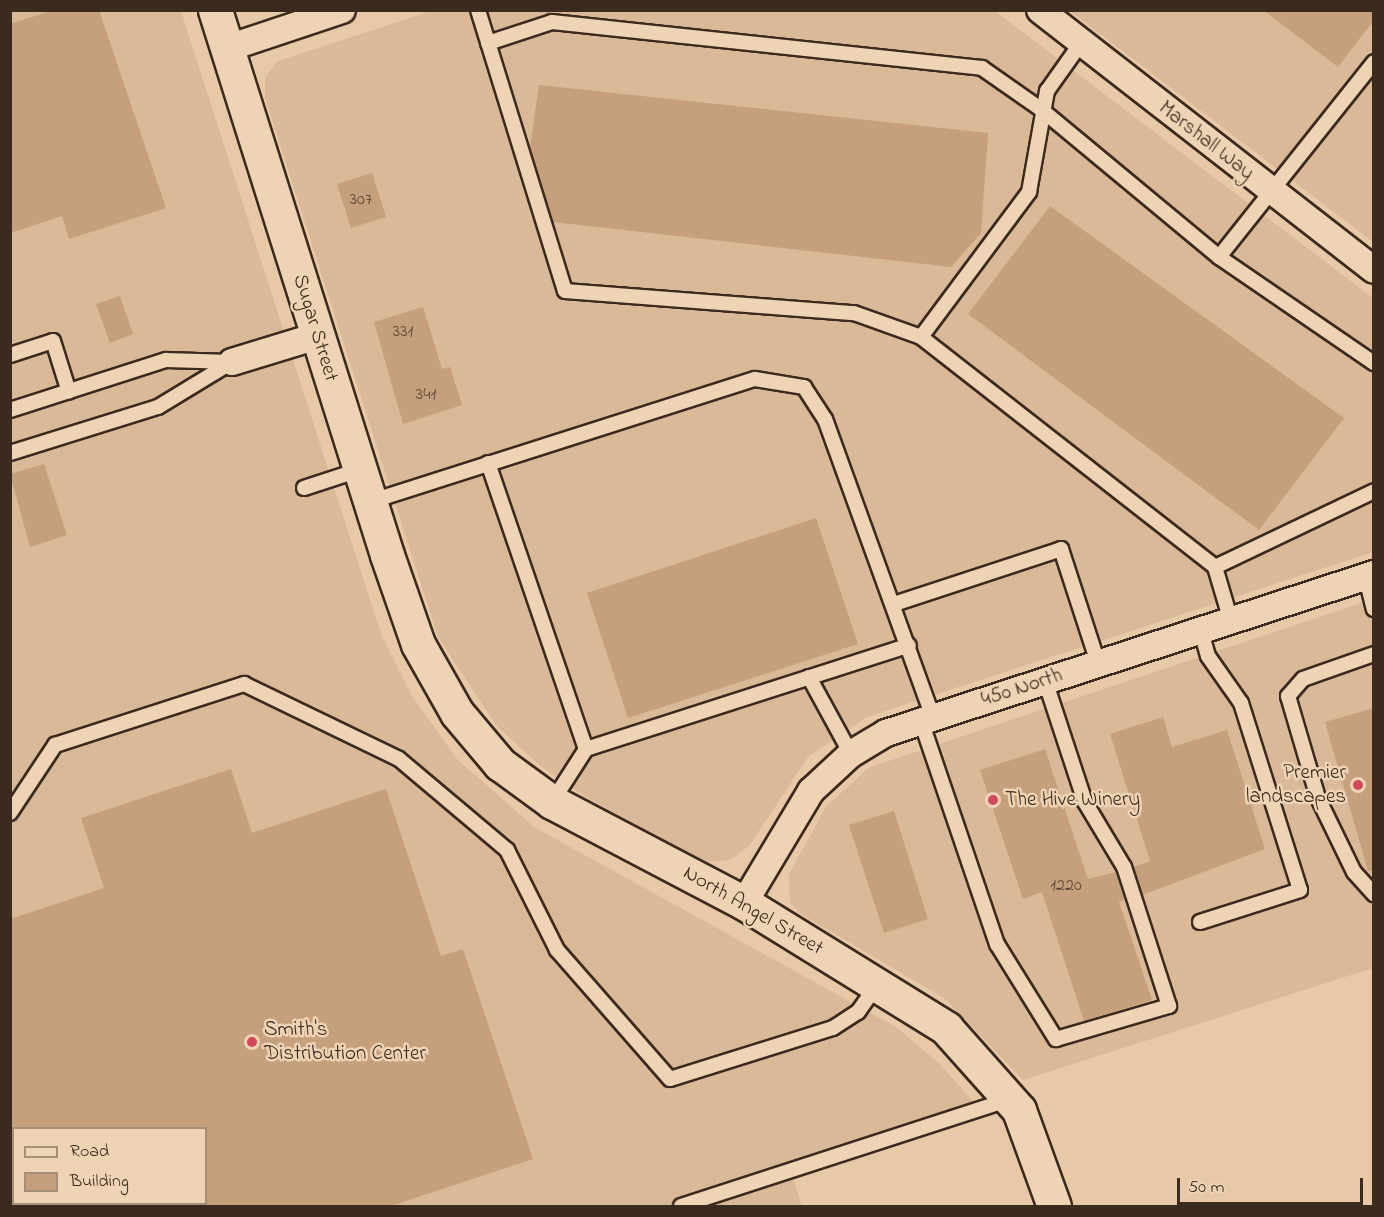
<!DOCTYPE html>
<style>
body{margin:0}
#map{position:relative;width:1384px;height:1217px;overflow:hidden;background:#e7c8a7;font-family:"Indie Flower",sans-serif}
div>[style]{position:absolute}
.built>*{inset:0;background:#dab998}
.building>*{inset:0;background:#c6a07c}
.roads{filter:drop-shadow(2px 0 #3b2a1e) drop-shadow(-2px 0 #3b2a1e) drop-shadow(0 2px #3b2a1e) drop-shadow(0 -2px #3b2a1e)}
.lane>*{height:14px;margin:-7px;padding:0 7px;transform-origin:7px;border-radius:7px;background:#eed3b5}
.street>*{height:26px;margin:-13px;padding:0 13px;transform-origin:13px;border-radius:13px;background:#eed3b5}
.secondary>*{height:33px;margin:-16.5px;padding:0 16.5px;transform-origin:16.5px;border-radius:16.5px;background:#eed3b5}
.dots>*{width:16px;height:16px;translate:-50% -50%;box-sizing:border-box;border:3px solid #eed3b5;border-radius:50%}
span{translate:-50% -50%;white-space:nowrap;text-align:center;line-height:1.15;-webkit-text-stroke:5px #eed3b5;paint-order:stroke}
.number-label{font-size:18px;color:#5e4836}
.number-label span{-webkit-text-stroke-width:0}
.street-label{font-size:21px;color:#3b2a1e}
.poi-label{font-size:21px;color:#3b2a1e}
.right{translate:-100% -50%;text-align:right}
.left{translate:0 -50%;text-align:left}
.frame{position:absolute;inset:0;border:12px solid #3b2a1e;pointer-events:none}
.legend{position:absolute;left:12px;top:1127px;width:195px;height:78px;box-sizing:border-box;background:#eed3b5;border:2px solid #a68f79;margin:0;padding:8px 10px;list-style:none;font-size:18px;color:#3b2a1e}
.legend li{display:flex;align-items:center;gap:12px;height:30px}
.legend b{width:30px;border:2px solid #a68f79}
.scale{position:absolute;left:1177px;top:1178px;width:186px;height:27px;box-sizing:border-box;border:3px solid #3b2a1e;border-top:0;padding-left:8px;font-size:18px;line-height:21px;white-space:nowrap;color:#3b2a1e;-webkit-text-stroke:4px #eed3b5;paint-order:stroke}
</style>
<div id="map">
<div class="built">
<i style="clip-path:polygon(evenodd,10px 11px,181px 11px,381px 634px,412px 696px,457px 759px,534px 827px,896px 1027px,940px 1064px,984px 1114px,793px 1178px,802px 1206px,11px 1206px,10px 11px,14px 1128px,206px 1128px,206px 1204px,14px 1204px,14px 1128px)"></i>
<i style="clip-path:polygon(431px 11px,995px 11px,1373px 298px,1373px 552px,867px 717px,808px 757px,749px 846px,730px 860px,704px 862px,586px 797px,539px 765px,496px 725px,438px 637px,265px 98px,265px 77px,278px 61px)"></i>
<i style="clip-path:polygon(1070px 11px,1373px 11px,1373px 242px,1305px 190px)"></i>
<i style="clip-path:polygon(1373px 599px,1373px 968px,1023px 1080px,944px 998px,799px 913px,790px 902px,789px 874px,826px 807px,868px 768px)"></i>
</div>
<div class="building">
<i style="clip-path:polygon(54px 10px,99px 10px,166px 208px,69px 239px,62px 216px,10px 233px,10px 24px)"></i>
<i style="clip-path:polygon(1263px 10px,1374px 10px,1374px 20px,1338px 67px)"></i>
<i style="clip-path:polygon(539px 85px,988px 133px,981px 233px,951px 267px,553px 222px,530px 148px)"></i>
<i style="clip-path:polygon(372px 173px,386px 217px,351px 228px,337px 184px)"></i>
<i style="clip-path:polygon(1050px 206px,1344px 418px,1259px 530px,968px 314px)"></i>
<i style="clip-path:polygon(120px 296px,133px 334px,110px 343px,96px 304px)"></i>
<i style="clip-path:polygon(423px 307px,442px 369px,450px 367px,462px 405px,403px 424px,374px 322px)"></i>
<i style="clip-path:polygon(44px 464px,67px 535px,30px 547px,10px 474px)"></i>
<i style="clip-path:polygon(816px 518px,858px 644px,628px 718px,587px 593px)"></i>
<i style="clip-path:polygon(1374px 708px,1374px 870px,1368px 871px,1325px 722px)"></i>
<i style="clip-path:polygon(1163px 717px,1172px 747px,1227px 730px,1265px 849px,1142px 895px,1133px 867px,1150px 861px,1110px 734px)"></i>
<i style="clip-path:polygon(1045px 749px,1088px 879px,1116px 872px,1125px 900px,1119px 902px,1152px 1000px,1084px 1021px,1042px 892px,1023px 899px,980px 770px)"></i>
<i style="clip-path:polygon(231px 769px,252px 833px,386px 789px,441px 956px,463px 949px,533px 1159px,391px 1206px,206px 1206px,206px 1128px,10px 1128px,10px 919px,104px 888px,81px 818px)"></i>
<i style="clip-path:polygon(894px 811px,928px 919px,884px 933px,849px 825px)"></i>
</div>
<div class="roads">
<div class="lane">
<i style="left:478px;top:10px;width:294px;rotate:72.8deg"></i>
<i style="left:565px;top:291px;width:290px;rotate:4.4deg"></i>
<i style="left:854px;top:313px;width:71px;rotate:19.7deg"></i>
<i style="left:921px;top:337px;width:373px;rotate:38deg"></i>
<i style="left:1215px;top:567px;width:56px;rotate:73.5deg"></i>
<i style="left:488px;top:43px;width:67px;rotate:-18.2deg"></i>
<i style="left:552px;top:22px;width:432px;rotate:6.1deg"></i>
<i style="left:982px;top:68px;width:73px;rotate:35deg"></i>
<i style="left:1042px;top:110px;width:230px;rotate:39.7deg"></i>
<i style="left:1219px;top:257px;width:188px;rotate:34.4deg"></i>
<i style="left:1219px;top:257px;width:249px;rotate:-51.5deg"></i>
<i style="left:921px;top:337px;width:181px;rotate:-53.3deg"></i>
<i style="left:1029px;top:192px;width:103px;rotate:-79.9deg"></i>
<i style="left:1047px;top:91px;width:59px;rotate:-54.7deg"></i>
<i style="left:10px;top:355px;width:45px;rotate:-18deg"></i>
<i style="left:53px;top:341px;width:53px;rotate:72.6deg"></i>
<i style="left:10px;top:410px;width:164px;rotate:-17.8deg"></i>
<i style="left:166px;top:360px;width:66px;rotate:1.7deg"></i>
<i style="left:10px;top:453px;width:155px;rotate:-17.3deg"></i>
<i style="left:158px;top:407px;width:87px;rotate:-31.3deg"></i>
<i style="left:488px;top:463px;width:302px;rotate:71.1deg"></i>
<i style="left:304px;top:488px;width:58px;rotate:-18.1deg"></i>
<i style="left:369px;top:502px;width:405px;rotate:-17.7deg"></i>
<i style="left:755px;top:379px;width:50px;rotate:9.3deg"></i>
<i style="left:804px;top:387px;width:38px;rotate:57deg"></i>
<i style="left:825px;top:419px;width:317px;rotate:70.1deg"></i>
<i style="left:1215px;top:567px;width:176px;rotate:-25.5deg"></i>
<i style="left:1366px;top:578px;width:32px;rotate:76deg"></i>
<i style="left:894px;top:604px;width:176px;rotate:-18.2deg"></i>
<i style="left:1061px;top:549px;width:120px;rotate:72deg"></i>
<i style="left:1374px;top:654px;width:75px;rotate:160.6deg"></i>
<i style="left:1303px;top:679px;width:23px;rotate:131deg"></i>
<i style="left:1288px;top:696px;width:106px;rotate:73.6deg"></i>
<i style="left:1318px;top:798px;width:82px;rotate:64.1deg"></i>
<i style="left:1354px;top:872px;width:30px;rotate:48deg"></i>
<i style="left:809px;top:677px;width:88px;rotate:61.4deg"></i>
<i style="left:921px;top:721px;width:236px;rotate:71.2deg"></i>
<i style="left:997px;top:944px;width:112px;rotate:58.2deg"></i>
<i style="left:1056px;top:1039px;width:118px;rotate:-16.3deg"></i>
<i style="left:1169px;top:1006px;width:146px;rotate:-107.9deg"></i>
<i style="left:1124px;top:867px;width:76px;rotate:-121deg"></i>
<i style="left:1085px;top:802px;width:128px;rotate:-108.2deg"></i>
<i style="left:552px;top:802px;width:63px;rotate:-57.3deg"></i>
<i style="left:586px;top:749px;width:339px;rotate:-17.8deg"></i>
<i style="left:10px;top:813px;width:82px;rotate:-56.5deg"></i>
<i style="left:55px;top:745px;width:199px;rotate:-17.9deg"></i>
<i style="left:244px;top:684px;width:172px;rotate:25.8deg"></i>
<i style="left:399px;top:759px;width:141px;rotate:40.1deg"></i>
<i style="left:507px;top:850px;width:112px;rotate:63.4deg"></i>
<i style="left:557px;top:950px;width:171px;rotate:48.8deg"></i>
<i style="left:670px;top:1079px;width:171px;rotate:-17.4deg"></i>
<i style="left:833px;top:1028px;width:30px;rotate:-33deg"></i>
<i style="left:858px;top:1012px;width:33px;rotate:-55deg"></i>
<i style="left:1200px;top:922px;width:105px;rotate:-17.7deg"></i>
<i style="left:1300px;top:890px;width:196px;rotate:-107.5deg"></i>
<i style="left:1241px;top:703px;width:57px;rotate:-125.1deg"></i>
<i style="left:1208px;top:656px;width:26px;rotate:-106deg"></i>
<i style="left:681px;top:1206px;width:344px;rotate:-18deg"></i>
</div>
<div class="street">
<i style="left:1040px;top:10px;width:423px;rotate:37.9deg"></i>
<i style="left:228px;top:48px;width:120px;rotate:-18.4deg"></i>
<i style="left:232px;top:362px;width:89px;rotate:-17deg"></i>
<i style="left:744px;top:903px;width:131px;rotate:-59.1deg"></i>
<i style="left:811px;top:791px;width:54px;rotate:-42.8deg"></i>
<i style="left:851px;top:754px;width:41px;rotate:-31deg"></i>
<i style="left:886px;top:733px;width:513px;rotate:-18.05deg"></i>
</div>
<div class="secondary">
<i style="left:215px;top:10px;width:571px;rotate:72.48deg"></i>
<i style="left:387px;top:555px;width:94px;rotate:70.8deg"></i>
<i style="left:418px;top:644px;width:79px;rotate:60.5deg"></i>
<i style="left:457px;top:713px;width:67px;rotate:49.9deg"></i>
<i style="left:500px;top:764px;width:64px;rotate:36.2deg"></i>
<i style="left:552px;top:802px;width:217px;rotate:27.7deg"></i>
<i style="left:744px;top:903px;width:238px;rotate:31.7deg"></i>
<i style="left:946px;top:1028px;width:110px;rotate:48.3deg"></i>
<i style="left:1019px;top:1110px;width:102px;rotate:70deg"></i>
</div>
</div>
<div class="dots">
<i style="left:1358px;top:785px;background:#d1495b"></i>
<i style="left:993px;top:800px;background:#d1495b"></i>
<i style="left:252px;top:1042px;background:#d1495b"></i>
</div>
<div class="number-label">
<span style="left:361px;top:200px">307</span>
<span style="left:403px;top:332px">331</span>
<span style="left:426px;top:395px">341</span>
<span style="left:1066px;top:886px">1220</span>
</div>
<div class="street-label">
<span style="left:1206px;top:141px;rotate:38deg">Marshall Way</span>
<span style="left:315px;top:328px;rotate:73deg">Sugar Street</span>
<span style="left:1022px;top:688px;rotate:-18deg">450 North</span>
<span style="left:753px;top:911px;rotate:30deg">North Angel Street</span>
</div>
<div class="poi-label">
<span class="right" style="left:1346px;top:785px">Premier<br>landscapes</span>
<span class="left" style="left:1005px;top:800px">The Hive Winery</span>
<span class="left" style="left:264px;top:1042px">Smith's<br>Distribution Center</span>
</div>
<div class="frame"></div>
<ul class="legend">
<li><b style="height:8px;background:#eed3b5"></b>Road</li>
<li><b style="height:16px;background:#c6a07c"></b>Building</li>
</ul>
<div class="scale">50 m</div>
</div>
